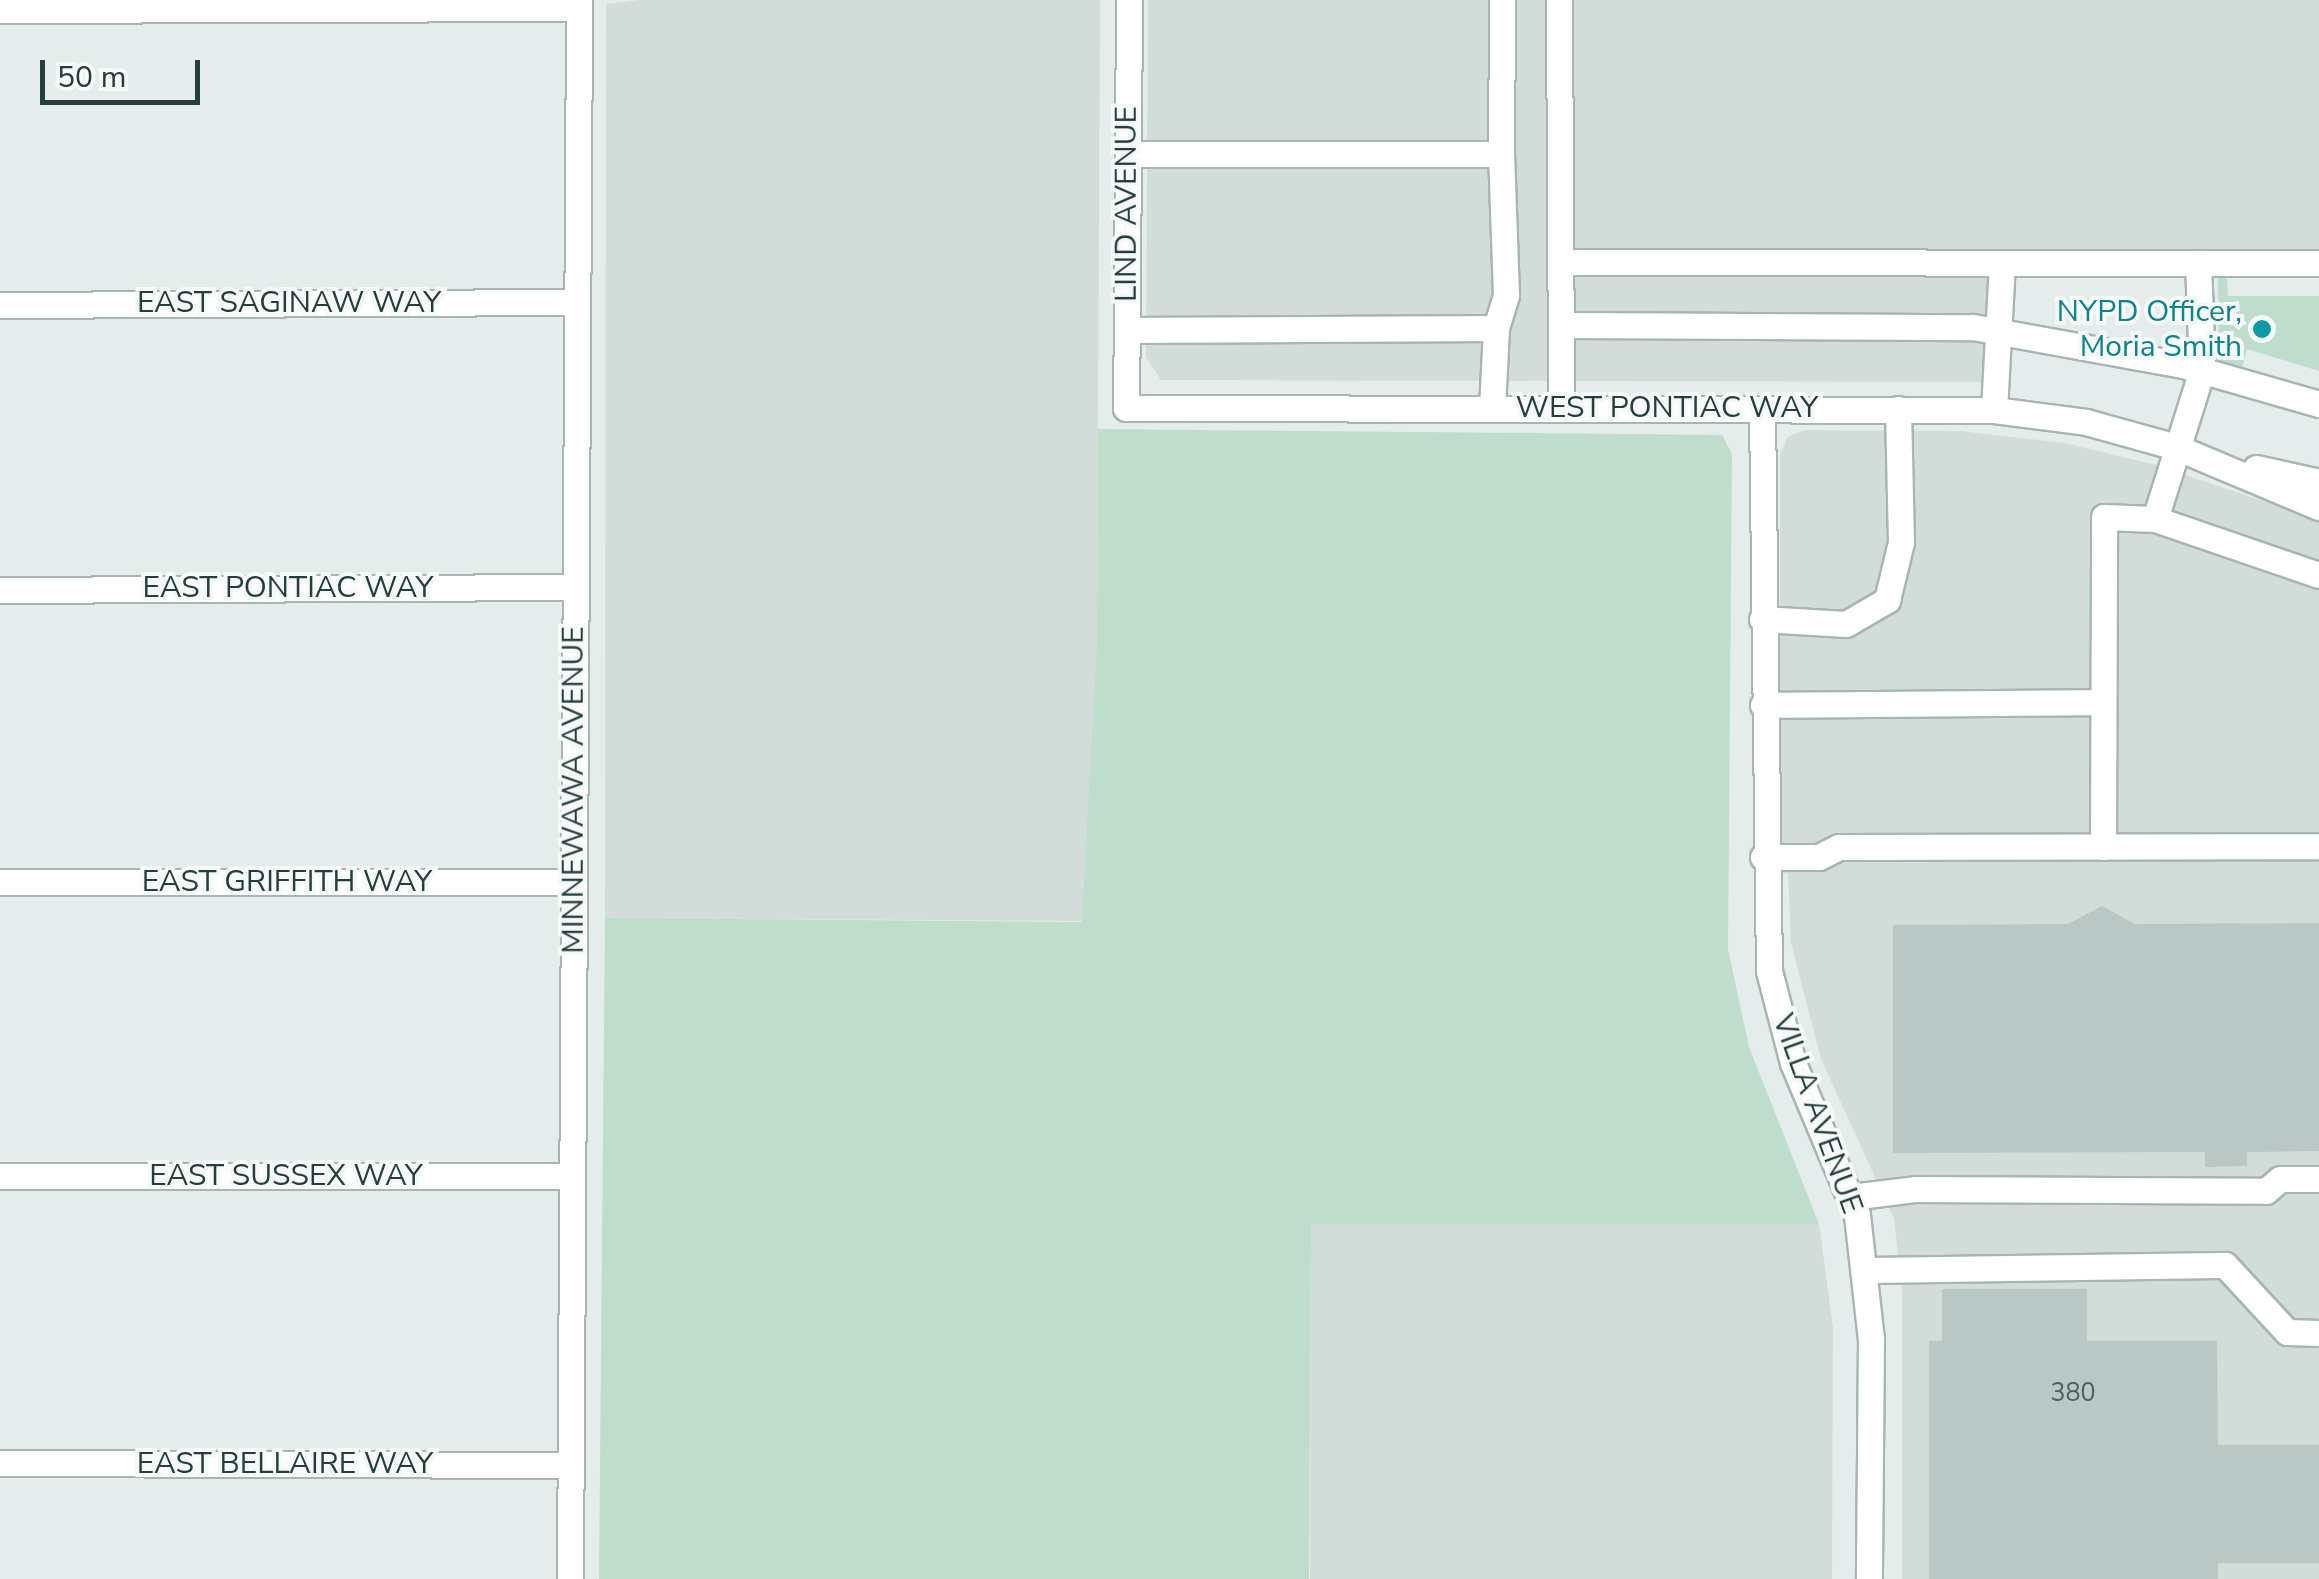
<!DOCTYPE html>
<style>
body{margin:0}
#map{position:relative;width:2319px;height:1579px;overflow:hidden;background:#e4edeb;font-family:"Nunito Sans",sans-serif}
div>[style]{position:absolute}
.built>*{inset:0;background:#d2ddda}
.green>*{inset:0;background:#beddcd}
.building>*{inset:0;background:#b9c8c5}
.roads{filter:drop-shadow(2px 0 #a7b5b3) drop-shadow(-2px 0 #a7b5b3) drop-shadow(0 2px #a7b5b3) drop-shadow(0 -2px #a7b5b3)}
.minor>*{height:25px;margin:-12.5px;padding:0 12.5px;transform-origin:12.5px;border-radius:12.5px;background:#fff}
.dots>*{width:28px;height:28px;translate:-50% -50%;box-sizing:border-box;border:5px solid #f5f9f8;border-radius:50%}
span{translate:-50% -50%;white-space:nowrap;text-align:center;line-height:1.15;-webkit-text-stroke:8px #f5f9f8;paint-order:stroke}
.number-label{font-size:25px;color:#49605f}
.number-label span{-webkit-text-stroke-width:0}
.street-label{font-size:30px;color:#243e3d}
.culture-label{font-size:30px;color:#0d838f}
.right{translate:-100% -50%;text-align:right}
.scale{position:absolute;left:40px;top:60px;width:160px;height:45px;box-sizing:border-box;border:5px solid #243e3d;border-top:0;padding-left:12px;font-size:30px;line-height:35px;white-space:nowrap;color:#243e3d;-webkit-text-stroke:8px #f5f9f8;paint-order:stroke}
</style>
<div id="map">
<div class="built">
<i style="clip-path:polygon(639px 0,1100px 0,1097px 640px,1083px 921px,605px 918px,606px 4px)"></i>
<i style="clip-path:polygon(1148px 0,2319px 0,2319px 263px,2002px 263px,1995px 382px,1161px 380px,1146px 357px)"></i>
<i style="clip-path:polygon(1804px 430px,1960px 431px,2065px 443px,2156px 465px,2319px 520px,2319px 1579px,1902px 1579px,1902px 1289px,1894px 1219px,1821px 1059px,1791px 943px,1788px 874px,1780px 873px,1780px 454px,1788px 437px)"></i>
<i style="clip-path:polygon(1311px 1224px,1819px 1224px,1833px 1327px,1832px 1579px,1310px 1579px)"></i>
</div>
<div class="green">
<i style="clip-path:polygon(2218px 277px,2227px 277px,2228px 296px,2319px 296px,2319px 371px,2247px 349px,2242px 369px,2219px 360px)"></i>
<i style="clip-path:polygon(1098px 429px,1722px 435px,1732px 454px,1728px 949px,1749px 1047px,1819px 1224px,1311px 1224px,1309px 1579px,599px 1579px,605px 918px,1082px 922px,1097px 640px)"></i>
</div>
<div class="building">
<i style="clip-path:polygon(2102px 906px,2135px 924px,2319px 923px,2319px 1151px,2247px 1152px,2247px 1166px,2205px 1167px,2205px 1152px,1893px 1153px,1893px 925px,2068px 924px)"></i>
<i style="clip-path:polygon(1942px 1289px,2087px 1289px,2087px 1341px,2217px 1341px,2218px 1445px,2319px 1445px,2319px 1563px,2218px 1563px,2218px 1579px,1929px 1579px,1929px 1341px,1942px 1341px)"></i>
</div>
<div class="roads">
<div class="minor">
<i style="left:1129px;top:0;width:408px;rotate:90.4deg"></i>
<i style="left:1126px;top:408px;width:868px;rotate:0.13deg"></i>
<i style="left:1994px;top:410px;width:93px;rotate:7.4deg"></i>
<i style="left:2086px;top:422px;width:93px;rotate:15.5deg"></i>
<i style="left:2176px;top:447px;width:155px;rotate:22.8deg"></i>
<i style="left:1559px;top:0;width:408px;rotate:89.7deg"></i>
<i style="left:0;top:10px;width:579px;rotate:-0.2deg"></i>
<i style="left:1128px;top:154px;width:373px"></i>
<i style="left:1501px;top:154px;width:154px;rotate:-89.6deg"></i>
<i style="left:1560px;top:262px;width:759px;rotate:0.08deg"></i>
<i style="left:0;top:305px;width:577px;rotate:-0.3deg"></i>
<i style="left:1561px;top:325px;width:412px;rotate:0.3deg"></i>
<i style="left:1973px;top:327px;width:213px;rotate:10.3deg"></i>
<i style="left:2183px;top:365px;width:141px;rotate:16deg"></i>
<i style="left:1127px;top:330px;width:369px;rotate:-0.3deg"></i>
<i style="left:1492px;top:408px;width:80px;rotate:-87.1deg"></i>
<i style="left:1496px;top:328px;width:34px;rotate:-73deg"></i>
<i style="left:1506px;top:295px;width:141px;rotate:-92deg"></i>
<i style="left:1762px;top:409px;width:562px;rotate:89.29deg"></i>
<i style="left:1769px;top:971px;width:95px;rotate:75.4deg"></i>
<i style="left:1793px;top:1063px;width:165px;rotate:67.2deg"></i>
<i style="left:1857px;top:1215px;width:125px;rotate:83.6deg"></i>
<i style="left:1871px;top:1339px;width:240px;rotate:90.5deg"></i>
<i style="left:1994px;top:410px;width:147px;rotate:-86.9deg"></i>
<i style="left:2256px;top:468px;width:65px;rotate:12.5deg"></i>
<i style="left:2155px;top:519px;width:156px;rotate:-72.5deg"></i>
<i style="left:2202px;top:370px;width:107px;rotate:-92.1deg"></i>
<i style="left:0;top:590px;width:576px;rotate:-0.3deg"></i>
<i style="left:1762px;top:619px;width:84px;rotate:3.4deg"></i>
<i style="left:1846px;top:624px;width:48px;rotate:-30.3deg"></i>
<i style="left:1887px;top:600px;width:60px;rotate:-76.4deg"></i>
<i style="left:1901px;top:542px;width:133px;rotate:-91.3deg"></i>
<i style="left:1763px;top:705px;width:340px;rotate:-0.5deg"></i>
<i style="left:2103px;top:847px;width:330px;rotate:-89.8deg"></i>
<i style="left:2104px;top:517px;width:51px;rotate:2.2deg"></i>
<i style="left:2155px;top:519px;width:173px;rotate:18.9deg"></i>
<i style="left:1763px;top:857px;width:56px"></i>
<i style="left:1819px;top:857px;width:22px;rotate:-27deg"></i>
<i style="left:1839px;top:847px;width:480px;rotate:-0.1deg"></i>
<i style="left:0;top:882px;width:574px"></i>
<i style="left:0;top:1176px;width:572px"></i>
<i style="left:1851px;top:1197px;width:64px;rotate:-7.1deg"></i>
<i style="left:1915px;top:1189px;width:351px;rotate:0.3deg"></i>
<i style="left:2266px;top:1191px;width:18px;rotate:-41deg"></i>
<i style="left:2280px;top:1179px;width:39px"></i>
<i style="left:1865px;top:1270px;width:360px;rotate:-0.8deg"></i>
<i style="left:2225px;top:1265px;width:91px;rotate:47.2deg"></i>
<i style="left:2287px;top:1332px;width:32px;rotate:2deg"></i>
<i style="left:0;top:1463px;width:569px;rotate:0.2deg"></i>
<i style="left:570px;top:1579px;width:1579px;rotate:-89.67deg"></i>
</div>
</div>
<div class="dots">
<i style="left:2262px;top:329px;background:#0f9aa8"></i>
</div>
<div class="number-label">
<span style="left:2073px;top:1393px">380</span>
</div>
<div class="street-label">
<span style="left:1127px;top:204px;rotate:-90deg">LIND AVENUE</span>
<span style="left:289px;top:303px">EAST SAGINAW WAY</span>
<span style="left:1667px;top:408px">WEST PONTIAC WAY</span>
<span style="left:288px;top:588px">EAST PONTIAC WAY</span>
<span style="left:574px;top:790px;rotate:-90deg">MINNEWAWA AVENUE</span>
<span style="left:287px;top:882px">EAST GRIFFITH WAY</span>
<span style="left:1817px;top:1114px;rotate:70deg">VILLA AVENUE</span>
<span style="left:286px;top:1176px">EAST SUSSEX WAY</span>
<span style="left:285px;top:1464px">EAST BELLAIRE WAY</span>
</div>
<div class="culture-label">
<span class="right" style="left:2242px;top:329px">NYPD Officer,<br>Moria Smith</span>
</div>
<div class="scale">50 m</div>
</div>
